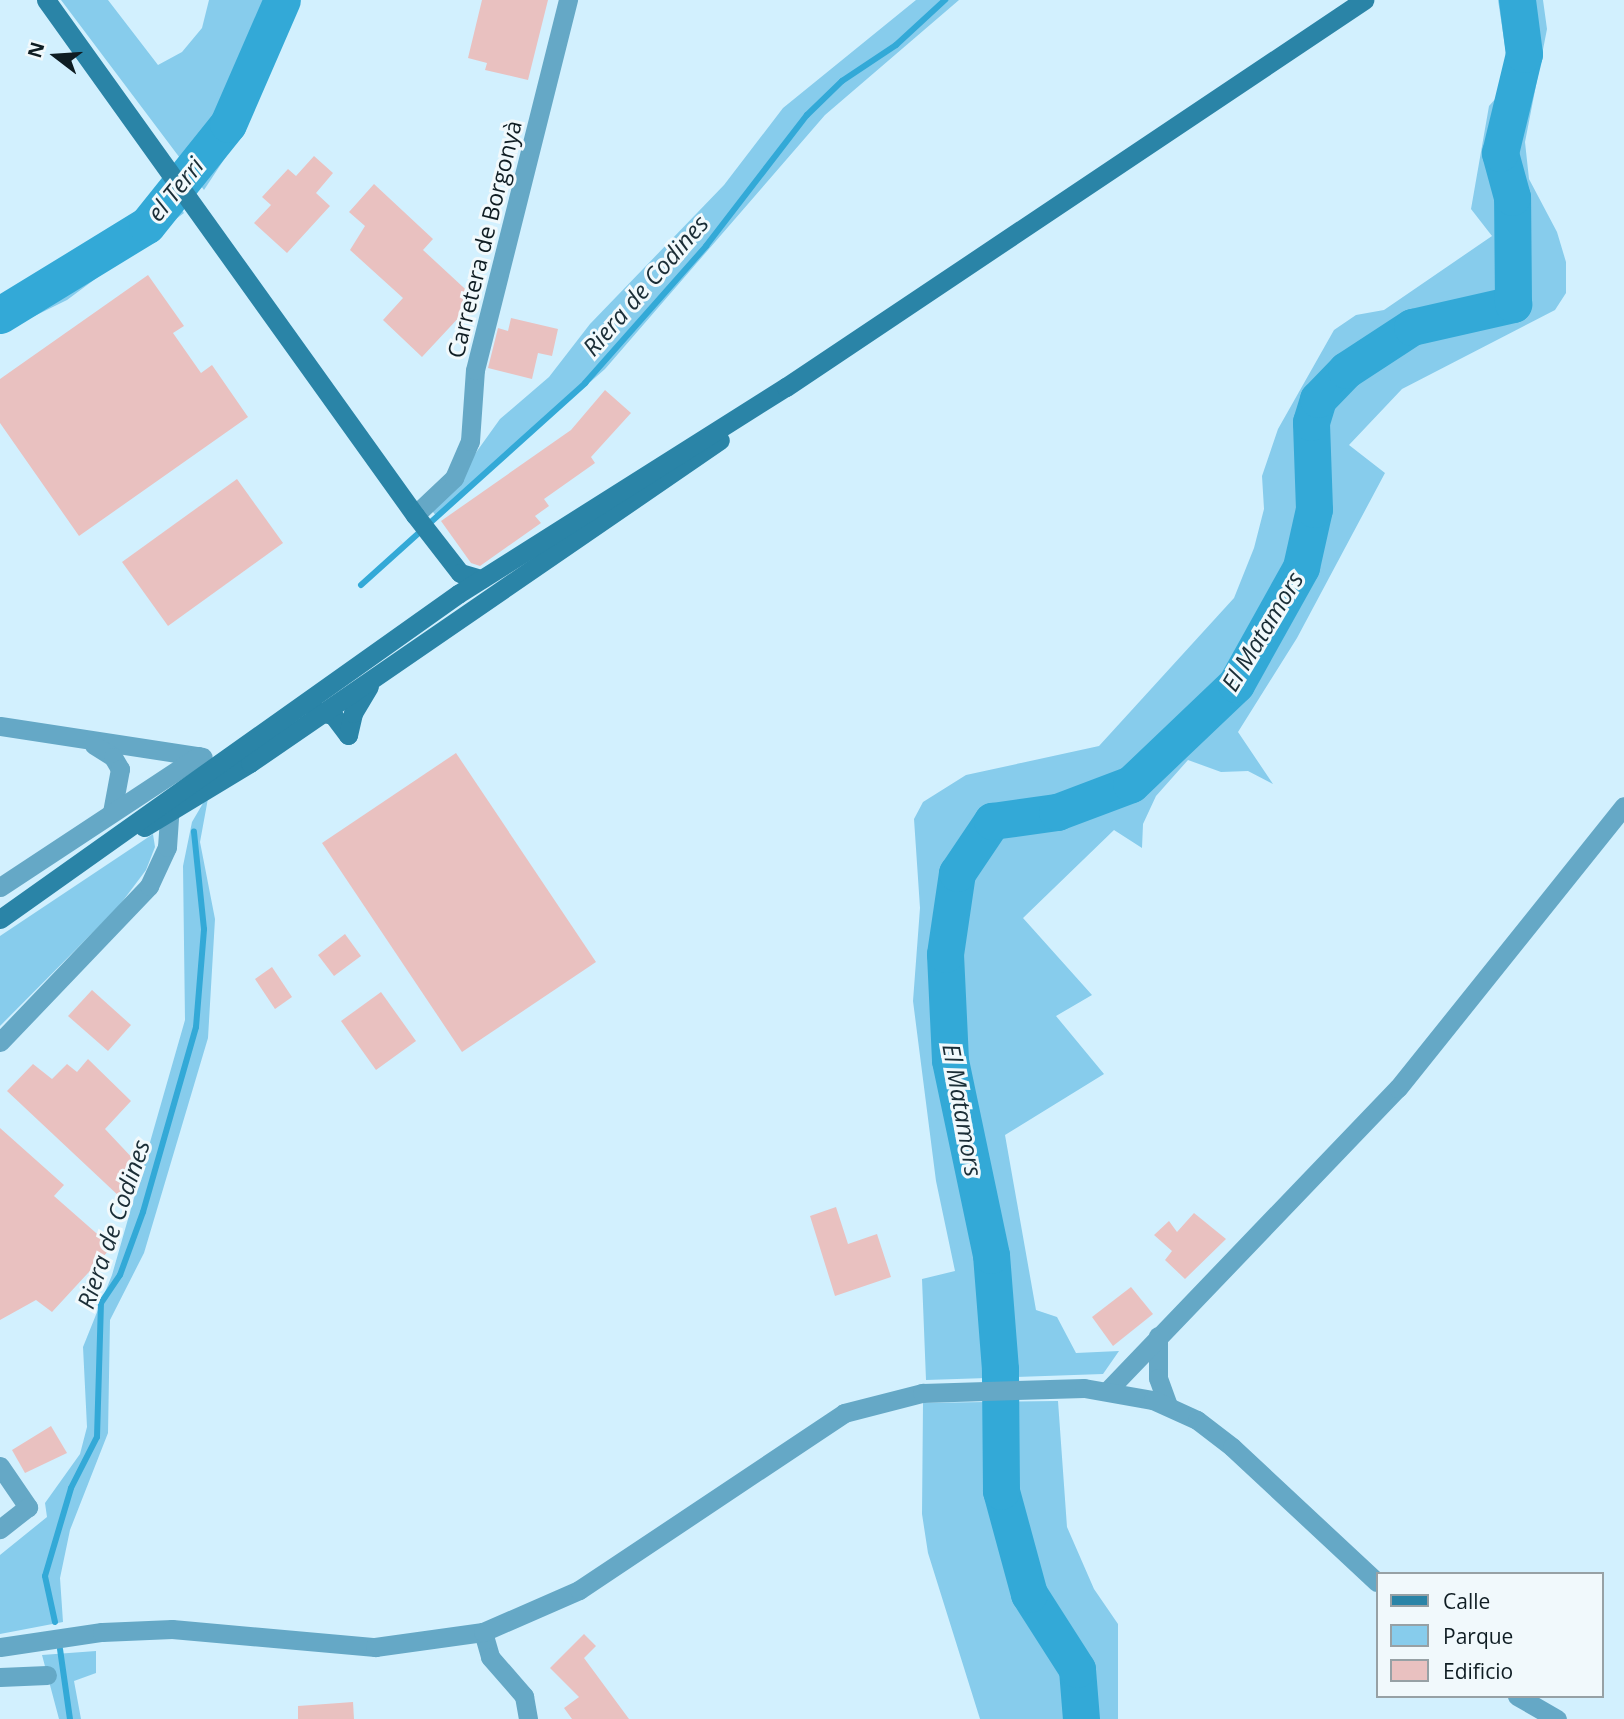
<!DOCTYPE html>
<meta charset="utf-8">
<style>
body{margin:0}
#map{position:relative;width:1624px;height:1719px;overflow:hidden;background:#d2f0fe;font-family:"Open Sans",sans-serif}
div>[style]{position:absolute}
.green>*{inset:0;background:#87ccec}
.water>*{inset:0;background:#33a9d7}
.stream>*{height:6px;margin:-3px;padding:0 3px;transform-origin:3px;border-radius:3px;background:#33a9d7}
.river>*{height:37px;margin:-18.5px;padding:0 18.5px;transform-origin:18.5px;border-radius:18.5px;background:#33a9d7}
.building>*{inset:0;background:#e9c1c0}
.minor>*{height:19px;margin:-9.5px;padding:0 9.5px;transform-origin:9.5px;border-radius:9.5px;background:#65a8c6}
.tertiary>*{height:19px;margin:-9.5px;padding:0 9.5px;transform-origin:9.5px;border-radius:9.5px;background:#65a8c6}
.secondary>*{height:19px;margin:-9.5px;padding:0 9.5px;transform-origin:9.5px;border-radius:9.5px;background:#2a84a7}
span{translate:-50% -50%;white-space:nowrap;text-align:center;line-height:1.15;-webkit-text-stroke:6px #f1f9fc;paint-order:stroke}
.street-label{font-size:23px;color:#0f1d23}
.water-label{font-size:24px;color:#1a2d36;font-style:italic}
.legend{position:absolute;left:1376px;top:1572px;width:228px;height:126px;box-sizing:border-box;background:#f1f9fc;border:2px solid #97a1a5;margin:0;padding:9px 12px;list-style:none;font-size:21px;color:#0f1d23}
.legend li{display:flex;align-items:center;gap:14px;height:35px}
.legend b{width:35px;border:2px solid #97a1a5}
.north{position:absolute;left:21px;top:21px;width:70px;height:70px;-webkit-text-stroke:5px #f1f9fc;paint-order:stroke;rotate:287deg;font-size:19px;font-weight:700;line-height:28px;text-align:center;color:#0f1d23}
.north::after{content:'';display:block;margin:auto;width:24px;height:32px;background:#0f1d23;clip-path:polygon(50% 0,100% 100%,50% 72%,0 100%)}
</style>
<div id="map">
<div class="green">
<i style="clip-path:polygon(61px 0,108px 0,158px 65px,182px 52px,202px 28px,209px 0,291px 0,270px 35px,246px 126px,204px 190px)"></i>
<i style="clip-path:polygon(916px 0,959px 0,825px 115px,605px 369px,437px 517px,429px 507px,452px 486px,500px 419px,549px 377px,590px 324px,724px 185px,783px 108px)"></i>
<i style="clip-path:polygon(1498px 0,1543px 0,1547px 29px,1525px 142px,1529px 179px,1557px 232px,1566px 262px,1566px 293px,1555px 310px,1402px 389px,1349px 445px,1385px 473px,1297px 638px,1238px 732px,1273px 784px,1248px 771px,1221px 772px,1188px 760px,1156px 796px,1143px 824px,1142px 848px,1114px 830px,1023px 918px,1092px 995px,1056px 1016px,1104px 1074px,1005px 1135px,1036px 1310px,1057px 1317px,1076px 1353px,1119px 1351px,1103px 1374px,926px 1380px,922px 1279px,955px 1271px,936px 1181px,913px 1001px,920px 908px,914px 819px,923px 802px,966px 775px,1099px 746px,1234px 598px,1254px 548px,1264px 509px,1262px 476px,1278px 429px,1334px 330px,1356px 315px,1384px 310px,1492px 236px,1471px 209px,1489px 106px,1504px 89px,1508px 66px)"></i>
<i style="clip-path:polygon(168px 190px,184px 213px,67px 300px,0 333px,0 295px,35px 282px)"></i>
<i style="clip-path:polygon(209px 793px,200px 842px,215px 919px,208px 1038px,144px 1253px,110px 1320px,108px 1433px,70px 1530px,60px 1578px,63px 1622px,0 1634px,0 1555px,47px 1517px,45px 1503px,80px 1454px,87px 1427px,83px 1347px,112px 1275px,185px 1020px,183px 866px,192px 822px)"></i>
<i style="clip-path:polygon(153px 834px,155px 847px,146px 870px,119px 906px,0 1026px,0 936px)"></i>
<i style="clip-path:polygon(1058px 1401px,1067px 1527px,1094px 1589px,1118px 1624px,1118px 1719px,980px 1719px,928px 1553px,922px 1514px,923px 1403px)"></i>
<i style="clip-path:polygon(96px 1651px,96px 1673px,74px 1681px,81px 1719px,59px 1719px,42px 1655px)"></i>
</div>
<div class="water">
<i style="clip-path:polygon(1025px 1581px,1039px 1582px,1049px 1619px,1012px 1599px)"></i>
</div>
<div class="stream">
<i style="left:361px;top:585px;width:302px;rotate:-42deg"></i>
<i style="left:585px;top:383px;width:183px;rotate:-48.5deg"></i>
<i style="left:706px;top:246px;width:165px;rotate:-52.4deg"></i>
<i style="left:807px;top:115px;width:49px;rotate:-44.2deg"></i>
<i style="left:842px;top:81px;width:65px;rotate:-33.7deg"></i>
<i style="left:896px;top:45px;width:67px;rotate:-42.6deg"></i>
<i style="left:55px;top:1622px;width:47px;rotate:-102.3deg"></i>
<i style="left:45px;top:1576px;width:92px;rotate:-73.5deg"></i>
<i style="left:71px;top:1488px;width:57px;rotate:-63deg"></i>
<i style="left:97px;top:1437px;width:134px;rotate:-88.3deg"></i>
<i style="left:101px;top:1303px;width:34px;rotate:-56deg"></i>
<i style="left:120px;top:1275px;width:67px;rotate:-69.9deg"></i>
<i style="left:143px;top:1212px;width:192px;rotate:-74deg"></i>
<i style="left:196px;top:1027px;width:98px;rotate:-85.3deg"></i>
<i style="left:204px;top:929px;width:98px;rotate:-95.9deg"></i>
<i style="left:60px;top:1649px;width:71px;rotate:81.9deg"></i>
</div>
<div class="river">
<i style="left:0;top:315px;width:172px;rotate:-31.5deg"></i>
<i style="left:147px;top:225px;width:129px;rotate:-51.3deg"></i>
<i style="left:228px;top:124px;width:135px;rotate:-66.5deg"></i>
<i style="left:1081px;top:1719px;width:50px;rotate:-94.6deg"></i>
<i style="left:1077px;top:1669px;width:89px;rotate:-122.6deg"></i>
<i style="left:1029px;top:1594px;width:107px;rotate:-105.2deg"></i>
<i style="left:1001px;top:1491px;width:122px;rotate:-90.5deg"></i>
<i style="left:1000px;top:1369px;width:114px;rotate:-94.5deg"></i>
<i style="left:991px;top:1255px;width:199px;rotate:-101.9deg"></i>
<i style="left:950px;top:1060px;width:106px;rotate:-92.7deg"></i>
<i style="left:945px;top:954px;width:82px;rotate:-81.6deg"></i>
<i style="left:957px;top:873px;width:63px;rotate:-56.1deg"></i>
<i style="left:992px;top:821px;width:66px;rotate:-7.9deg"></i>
<i style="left:1057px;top:812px;width:79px;rotate:-20.7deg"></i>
<i style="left:1131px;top:784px;width:145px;rotate:-43.6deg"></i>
<i style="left:1236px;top:684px;width:134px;rotate:-60.9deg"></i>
<i style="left:1301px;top:567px;width:59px;rotate:-77.4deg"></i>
<i style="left:1314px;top:509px;width:87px;rotate:-92deg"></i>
<i style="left:1311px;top:422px;width:24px;rotate:-73deg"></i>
<i style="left:1318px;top:399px;width:40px;rotate:-46deg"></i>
<i style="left:1346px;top:370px;width:79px;rotate:-33.1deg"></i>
<i style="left:1412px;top:327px;width:104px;rotate:-12.8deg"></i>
<i style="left:1513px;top:304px;width:107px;rotate:-90.5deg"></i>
<i style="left:1512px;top:197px;width:46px;rotate:-105.3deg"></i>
<i style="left:1500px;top:153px;width:102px;rotate:-76.4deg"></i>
<i style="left:1524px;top:54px;width:54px;rotate:-97.4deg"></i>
</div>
<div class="building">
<i style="clip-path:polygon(482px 0,548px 0,528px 80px,485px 70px,487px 63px,468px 58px)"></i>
<i style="clip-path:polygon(314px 156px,333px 173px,316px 193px,330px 206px,287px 253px,254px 223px,271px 205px,262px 197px,288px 169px,296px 176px)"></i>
<i style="clip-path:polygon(374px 184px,433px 239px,423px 250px,476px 299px,422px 357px,383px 320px,403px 298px,350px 250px,365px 226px,349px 212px)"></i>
<i style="clip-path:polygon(148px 275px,184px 326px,173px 333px,201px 373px,212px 365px,248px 417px,79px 536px,0 423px,0 379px)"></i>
<i style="clip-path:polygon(511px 318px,558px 329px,552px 356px,538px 353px,532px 379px,488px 368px,498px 328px,508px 331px)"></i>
<i style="clip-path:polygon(605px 390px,631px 413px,591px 457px,595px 463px,544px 499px,549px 506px,535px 516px,541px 523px,480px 566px,471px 563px,441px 521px,571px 430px)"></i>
<i style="clip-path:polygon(237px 479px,283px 543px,168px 626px,122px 562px)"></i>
<i style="clip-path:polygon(456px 753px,596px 962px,462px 1052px,322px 843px)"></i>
<i style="clip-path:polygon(345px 934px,361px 956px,334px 976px,318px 955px)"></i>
<i style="clip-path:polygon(272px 967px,292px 997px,275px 1009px,255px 979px)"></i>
<i style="clip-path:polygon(92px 990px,131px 1025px,108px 1051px,68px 1016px)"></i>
<i style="clip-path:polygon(381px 992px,416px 1041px,376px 1070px,341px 1021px)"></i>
<i style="clip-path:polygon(88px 1059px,131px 1101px,105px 1129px,137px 1163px,121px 1198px,7px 1091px,33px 1064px,52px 1079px,67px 1064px,77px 1072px)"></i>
<i style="clip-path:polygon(0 1128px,64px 1185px,54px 1196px,112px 1247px,52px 1312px,36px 1300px,0 1320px)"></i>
<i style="clip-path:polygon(836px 1207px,848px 1244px,877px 1234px,891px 1277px,835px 1296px,810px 1216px)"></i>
<i style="clip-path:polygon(1194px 1213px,1226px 1239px,1185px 1279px,1165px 1260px,1172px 1251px,1154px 1235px,1169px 1221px,1177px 1232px)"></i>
<i style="clip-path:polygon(1131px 1287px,1153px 1314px,1113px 1346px,1092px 1317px)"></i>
<i style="clip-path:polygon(51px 1426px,67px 1453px,25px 1473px,12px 1450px)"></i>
<i style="clip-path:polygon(584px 1634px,596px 1646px,584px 1658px,629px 1719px,572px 1719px,564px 1708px,579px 1697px,550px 1668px)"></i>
<i style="clip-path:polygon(353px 1702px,354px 1719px,298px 1719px,298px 1706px)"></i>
</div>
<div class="minor">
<i style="left:415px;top:515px;width:54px;rotate:-43.5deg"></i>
<i style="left:454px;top:478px;width:40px;rotate:-66.6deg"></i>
<i style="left:470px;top:441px;width:71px;rotate:-86deg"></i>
<i style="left:475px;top:370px;width:382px;rotate:-75.9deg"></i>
<i style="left:0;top:726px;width:205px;rotate:8.7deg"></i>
<i style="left:94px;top:745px;width:22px;rotate:32deg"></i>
<i style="left:113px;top:757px;width:14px;rotate:60deg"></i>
<i style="left:120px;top:769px;width:44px;rotate:100.5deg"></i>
<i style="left:0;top:887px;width:238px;rotate:-33.4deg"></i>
<i style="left:0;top:1042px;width:216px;rotate:-46.3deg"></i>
<i style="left:149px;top:886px;width:43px;rotate:-65.2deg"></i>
<i style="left:167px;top:847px;width:32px;rotate:-86deg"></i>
<i style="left:1158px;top:1336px;width:42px;rotate:90deg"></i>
<i style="left:1158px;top:1378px;width:30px;rotate:70deg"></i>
<i style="left:1109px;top:1389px;width:417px;rotate:-46.2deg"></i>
<i style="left:1398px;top:1088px;width:361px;rotate:-51.3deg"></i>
<i style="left:0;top:1466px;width:50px;rotate:55.7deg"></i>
<i style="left:28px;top:1507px;width:36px;rotate:142deg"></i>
<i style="left:483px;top:1632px;width:26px;rotate:74deg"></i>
<i style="left:490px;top:1657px;width:52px;rotate:48.9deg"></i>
<i style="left:524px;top:1696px;width:23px;rotate:80deg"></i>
<i style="left:0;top:1677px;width:47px;rotate:-2.4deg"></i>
</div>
<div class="tertiary">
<i style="left:0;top:1647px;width:103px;rotate:-8.4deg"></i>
<i style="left:102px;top:1632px;width:70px;rotate:-2.5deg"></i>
<i style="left:172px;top:1629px;width:204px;rotate:5.1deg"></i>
<i style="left:375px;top:1647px;width:109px;rotate:-7.9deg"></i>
<i style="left:483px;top:1632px;width:105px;rotate:-23.6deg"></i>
<i style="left:579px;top:1590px;width:319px;rotate:-33.7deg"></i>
<i style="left:844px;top:1413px;width:81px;rotate:-14.4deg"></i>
<i style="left:922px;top:1393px;width:162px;rotate:-1.8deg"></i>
<i style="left:1084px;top:1388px;width:70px;rotate:9.9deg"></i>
<i style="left:1153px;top:1400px;width:48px;rotate:24.4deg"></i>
<i style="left:1197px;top:1420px;width:44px;rotate:37.6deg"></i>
<i style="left:1232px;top:1447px;width:198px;rotate:43deg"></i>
<i style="left:1517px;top:1696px;width:46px;rotate:29.9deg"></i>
</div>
<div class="secondary">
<i style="left:46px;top:0;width:634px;rotate:54.38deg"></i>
<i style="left:415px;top:515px;width:73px;rotate:52.2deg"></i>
<i style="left:460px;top:573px;width:22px;rotate:16deg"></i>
<i style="left:315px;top:711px;width:18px;rotate:13deg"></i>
<i style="left:333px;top:715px;width:25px;rotate:53deg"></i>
<i style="left:348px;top:735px;width:23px;rotate:-77deg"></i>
<i style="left:353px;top:713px;width:31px;rotate:-59deg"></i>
<i style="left:144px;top:827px;width:124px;rotate:-31.1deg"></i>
<i style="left:250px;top:763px;width:570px;rotate:-34.5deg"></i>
<i style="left:0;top:919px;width:562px;rotate:-35.36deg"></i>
<i style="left:458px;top:594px;width:388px;rotate:-32.3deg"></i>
<i style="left:786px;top:387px;width:696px;rotate:-33.8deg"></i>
</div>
<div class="street-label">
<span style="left:484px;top:239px;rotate:-76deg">Carretera de Borgonyà</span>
</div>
<div class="water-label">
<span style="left:175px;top:189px;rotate:-51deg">el Terri</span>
<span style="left:645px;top:285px;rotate:-49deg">Riera de Codines</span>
<span style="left:1262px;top:631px;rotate:-59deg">El Matamors</span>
<span style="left:963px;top:1110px;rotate:80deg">El Matamors</span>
<span style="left:113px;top:1224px;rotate:-71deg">Riera de Codines</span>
</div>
<ul class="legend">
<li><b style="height:9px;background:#2a84a7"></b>Calle</li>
<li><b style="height:19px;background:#87ccec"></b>Parque</li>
<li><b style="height:19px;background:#e9c1c0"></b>Edificio</li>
</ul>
<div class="north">N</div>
</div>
